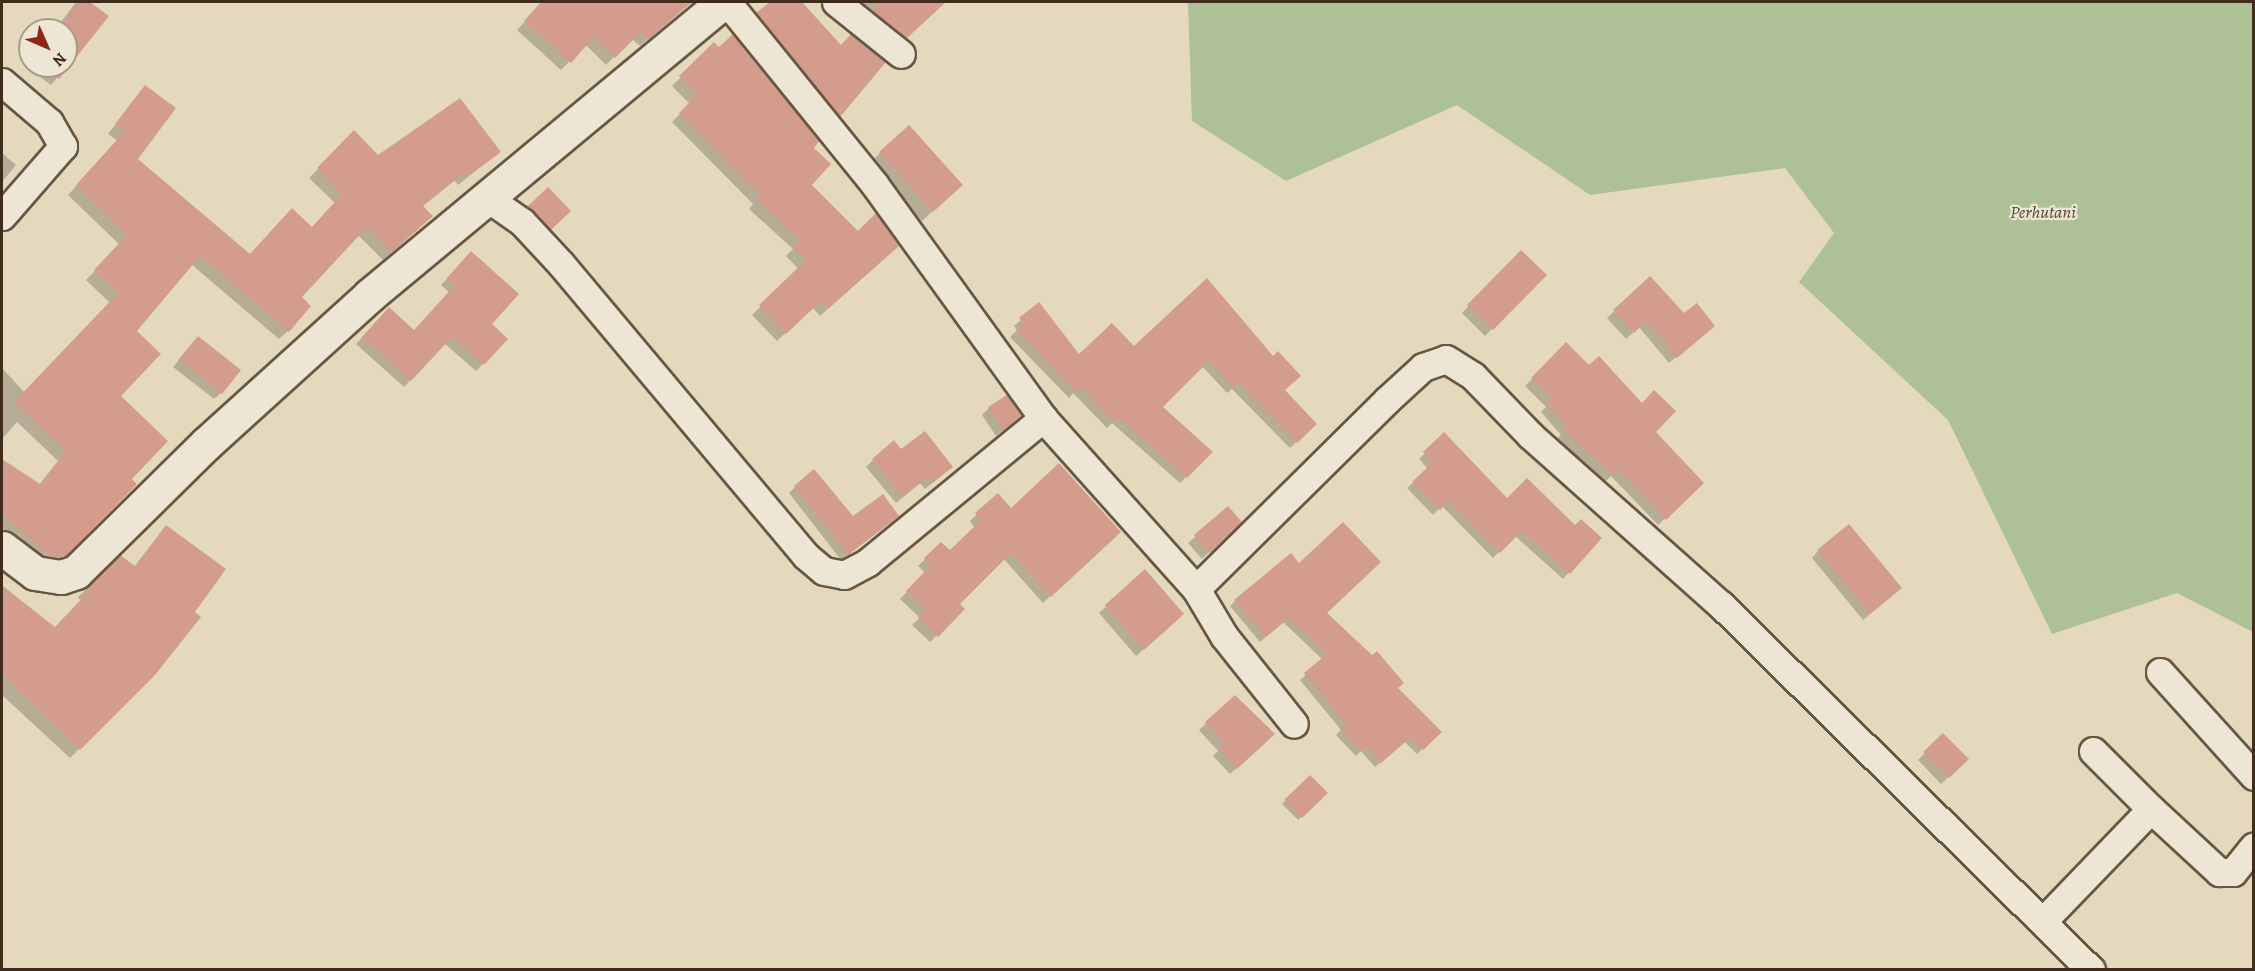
<!DOCTYPE html>
<style>
body{margin:0}
#map{position:relative;width:2255px;height:971px;overflow:hidden;background:#e4d9bd;font-family:Alegreya,serif}
div>[style]{position:absolute}
.green>*{inset:0;background:#aec096}
.shadow>*{inset:0;background:#0003}
.building>*{inset:0;background:#d49c8d}
.roads{filter:drop-shadow(2px 0 #685743) drop-shadow(-2px 0 #685743) drop-shadow(0 2px #685743) drop-shadow(0 -2px #685743)}
.minor>*{height:27px;margin:-13.5px;padding:0 13.5px;transform-origin:13.5px;border-radius:13.5px;background:#ede6d4}
.tertiary>*{height:33px;margin:-16.5px;padding:0 16.5px;transform-origin:16.5px;border-radius:16.5px;background:#ede6d4}
span{translate:-50% -50%;white-space:nowrap;text-align:center;line-height:1.15;-webkit-text-stroke:4.5px #ede6d4;paint-order:stroke}
.park-label{font-size:18px;color:#554a33;font-style:italic}
.frame{position:absolute;inset:0;border:3px solid #3f2c1a;pointer-events:none}
.north{position:absolute;left:18px;top:18px;width:60px;height:60px;box-sizing:border-box;background:#ede6d4;border:2px solid #a79c8a;border-radius:50%;rotate:135deg;font-size:16px;font-weight:700;line-height:24px;text-align:center;color:#3f2c1a}
.north::after{content:'';display:block;margin:auto;width:21px;height:27px;background:#8f2418;clip-path:polygon(50% 0,100% 100%,50% 72%,0 100%)}
</style>
<div id="map">
<div class="green">
<i style="clip-path:polygon(1188px 2px,2253px 2px,2253px 632px,2177px 593px,2052px 634px,1948px 420px,1799px 282px,1834px 233px,1785px 168px,1590px 195px,1457px 105px,1286px 181px,1192px 121px)"></i>
</div>
<div class="shadow">
<i style="clip-path:polygon(76px 2px,88px 2px,107px 17px,51px 85px,27px 67px,30px 63px,66px 66px,66px 30px,55px 30px)"></i>
<i style="clip-path:polygon(543px 2px,555px 8px,562px 2px,673px 2px,681px 10px,640px 46px,632px 39px,606px 65px,586px 45px,561px 70px,517px 30px)"></i>
<i style="clip-path:polygon(772px 2px,800px 2px,840px 47px,884px 63px,830px 124px,749px 23px)"></i>
<i style="clip-path:polygon(854px 2px,943px 2px,899px 44px)"></i>
<i style="clip-path:polygon(714px 44px,812px 148px,810px 185px,858px 234px,889px 254px,820px 316px,812px 307px,777px 341px,752px 315px,799px 269px,786px 256px,793px 249px,749px 209px,753px 204px,672px 122px,690px 104px,672px 86px)"></i>
<i style="clip-path:polygon(145px 87px,136px 159px,250px 255px,312px 228px,335px 203px,309px 178px,354px 133px,378px 157px,499px 152px,458px 185px,454px 180px,421px 207px,422px 225px,383px 260px,358px 235px,299px 298px,288px 331px,279px 339px,191px 264px,135px 331px,119px 396px,130px 479px,135px 484px,55px 564px,43px 565px,2px 530px,2px 461px,39px 485px,58px 461px,17px 422px,2px 439px,2px 368px,25px 393px,110px 303px,86px 280px,120px 245px,68px 195px,118px 141px,108px 134px)"></i>
<i style="clip-path:polygon(2px 153px,16px 165px,2px 182px)"></i>
<i style="clip-path:polygon(880px 153px,950px 195px,922px 221px,870px 163px)"></i>
<i style="clip-path:polygon(548px 189px,569px 211px,543px 235px,522px 214px)"></i>
<i style="clip-path:polygon(1521px 252px,1544px 275px,1485px 336px,1462px 313px)"></i>
<i style="clip-path:polygon(464px 260px,490px 324px,506px 339px,476px 371px,444px 343px,404px 387px,356px 344px,382px 316px,414px 331px,449px 292px,441px 285px)"></i>
<i style="clip-path:polygon(1650px 278px,1684px 315px,1706px 333px,1669px 363px,1639px 327px,1626px 339px,1607px 318px)"></i>
<i style="clip-path:polygon(1039px 304px,1079px 356px,1134px 348px,1273px 358px,1283px 390px,1315px 424px,1290px 448px,1232px 389px,1227px 393px,1202px 366px,1161px 407px,1211px 452px,1180px 483px,1112px 423px,1107px 428px,1073px 393px,1069px 398px,1010px 337px,1017px 330px,1014px 326px)"></i>
<i style="clip-path:polygon(191px 345px,221px 393px,214px 399px,173px 367px)"></i>
<i style="clip-path:polygon(1566px 345px,1702px 483px,1658px 525px,1611px 476px,1606px 481px,1557px 439px,1561px 435px,1541px 412px,1546px 407px,1525px 386px)"></i>
<i style="clip-path:polygon(989px 408px,1013px 422px,996px 436px,982px 415px)"></i>
<i style="clip-path:polygon(1444px 434px,1507px 500px,1600px 538px,1563px 579px,1515px 536px,1493px 558px,1442px 506px,1433px 515px,1407px 488px,1428px 469px,1419px 459px)"></i>
<i style="clip-path:polygon(901px 451px,944px 474px,925px 489px,920px 483px,896px 503px,866px 467px,873px 460px)"></i>
<i style="clip-path:polygon(795px 487px,853px 518px,892px 521px,841px 560px,789px 493px)"></i>
<i style="clip-path:polygon(1228px 508px,1240px 522px,1202px 559px,1188px 543px)"></i>
<i style="clip-path:polygon(976px 515px,1112px 538px,1043px 603px,1003px 558px,957px 604px,963px 609px,930px 642px,912px 625px,920px 618px,900px 599px,925px 573px,918px 566px,941px 544px,950px 552px,975px 528px,970px 521px)"></i>
<i style="clip-path:polygon(166px 527px,193px 613px,154px 674px,70px 758px,2px 695px,2px 585px,55px 628px,81px 601px,78px 597px,121px 557px,134px 567px)"></i>
<i style="clip-path:polygon(1818px 551px,1893px 595px,1863px 620px,1812px 558px)"></i>
<i style="clip-path:polygon(1145px 571px,1176px 621px,1136px 656px,1099px 613px)"></i>
<i style="clip-path:polygon(1235px 601px,1325px 613px,1440px 732px,1417px 754px,1405px 742px,1375px 767px,1361px 751px,1356px 756px,1336px 735px,1341px 730px,1300px 680px,1323px 660px,1283px 622px,1260px 642px,1230px 606px)"></i>
<i style="clip-path:polygon(1235px 697px,1267px 741px,1230px 774px,1213px 756px,1218px 751px,1199px 730px)"></i>
<i style="clip-path:polygon(1943px 735px,1967px 759px,1941px 784px,1918px 760px)"></i>
<i style="clip-path:polygon(1310px 777px,1325px 793px,1298px 820px,1282px 804px)"></i>
</div>
<div class="building">
<i style="clip-path:polygon(79px 2px,90px 2px,109px 16px,59px 79px,42px 66px,66px 66px,66px 30px,56px 30px)"></i>
<i style="clip-path:polygon(541px 2px,692px 2px,649px 39px,641px 32px,615px 58px,594px 37px,571px 63px,524px 21px)"></i>
<i style="clip-path:polygon(770px 2px,802px 2px,841px 45px,851px 34px,886px 62px,840px 117px,756px 13px)"></i>
<i style="clip-path:polygon(881px 2px,946px 2px,907px 38px,872px 11px)"></i>
<i style="clip-path:polygon(733px 34px,819px 141px,814px 148px,831px 164px,812px 185px,858px 231px,876px 213px,899px 246px,829px 308px,822px 300px,786px 334px,759px 305px,806px 260px,793px 247px,800px 240px,756px 200px,760px 195px,679px 113px,697px 95px,679px 76px,714px 42px,719px 47px)"></i>
<i style="clip-path:polygon(145px 85px,176px 108px,138px 159px,250px 254px,292px 208px,312px 227px,342px 194px,317px 168px,354px 130px,378px 155px,460px 98px,501px 152px,467px 177px,464px 173px,423px 206px,433px 216px,392px 252px,367px 227px,302px 297px,311px 306px,289px 332px,200px 256px,137px 331px,161px 354px,121px 396px,168px 441px,132px 479px,137px 484px,95px 527px,66px 556px,52px 557px,2px 514px,2px 459px,40px 484px,66px 451px,14px 402px,118px 293px,94px 270px,127px 235px,76px 185px,125px 131px,115px 124px)"></i>
<i style="clip-path:polygon(909px 125px,963px 185px,933px 212px,879px 152px)"></i>
<i style="clip-path:polygon(548px 187px,571px 211px,551px 230px,527px 207px)"></i>
<i style="clip-path:polygon(1521px 250px,1547px 275px,1493px 330px,1467px 305px)"></i>
<i style="clip-path:polygon(471px 251px,519px 294px,492px 324px,508px 339px,484px 365px,452px 337px,411px 381px,362px 337px,389px 307px,414px 330px,455px 285px,447px 278px)"></i>
<i style="clip-path:polygon(1650px 276px,1684px 313px,1697px 303px,1715px 326px,1677px 358px,1647px 321px,1634px 333px,1613px 310px)"></i>
<i style="clip-path:polygon(1207px 278px,1273px 356px,1278px 351px,1301px 376px,1285px 390px,1317px 424px,1297px 443px,1239px 383px,1234px 388px,1209px 361px,1163px 407px,1213px 452px,1187px 478px,1119px 418px,1115px 423px,1081px 388px,1076px 392px,1016px 330px,1024px 323px,1019px 318px,1039px 302px,1079px 354px,1112px 323px,1134px 346px)"></i>
<i style="clip-path:polygon(198px 336px,241px 370px,222px 394px,179px 359px)"></i>
<i style="clip-path:polygon(1566px 342px,1589px 365px,1599px 356px,1642px 403px,1654px 390px,1676px 411px,1656px 432px,1704px 483px,1666px 520px,1619px 470px,1614px 476px,1563px 431px,1567px 427px,1546px 404px,1552px 399px,1531px 378px)"></i>
<i style="clip-path:polygon(1007px 395px,1022px 415px,1003px 431px,988px 407px)"></i>
<i style="clip-path:polygon(925px 431px,953px 467px,932px 483px,928px 477px,903px 497px,872px 459px,894px 440px,901px 449px)"></i>
<i style="clip-path:polygon(1444px 432px,1507px 498px,1527px 478px,1575px 525px,1581px 519px,1602px 538px,1570px 574px,1522px 531px,1500px 553px,1449px 501px,1440px 510px,1412px 482px,1433px 462px,1423px 452px)"></i>
<i style="clip-path:polygon(1059px 463px,1121px 532px,1051px 597px,1011px 553px,960px 604px,965px 609px,938px 637px,918px 618px,925px 610px,906px 591px,931px 565px,924px 558px,941px 542px,950px 550px,981px 520px,975px 513px,998px 493px,1011px 508px)"></i>
<i style="clip-path:polygon(814px 469px,853px 516px,883px 494px,899px 516px,848px 555px,794px 486px)"></i>
<i style="clip-path:polygon(1228px 506px,1242px 522px,1210px 553px,1194px 535px)"></i>
<i style="clip-path:polygon(1343px 522px,1381px 562px,1327px 613px,1372px 655px,1377px 651px,1404px 683px,1398px 688px,1442px 732px,1423px 750px,1411px 737px,1381px 763px,1367px 747px,1362px 752px,1340px 729px,1346px 724px,1304px 673px,1327px 654px,1289px 618px,1266px 637px,1234px 600px,1291px 553px,1299px 563px)"></i>
<i style="clip-path:polygon(1849px 524px,1902px 588px,1870px 614px,1817px 550px)"></i>
<i style="clip-path:polygon(166px 525px,226px 569px,195px 612px,201px 617px,155px 675px,80px 750px,2px 674px,2px 586px,55px 627px,89px 591px,86px 588px,120px 555px,135px 566px)"></i>
<i style="clip-path:polygon(1145px 569px,1184px 614px,1144px 650px,1105px 605px)"></i>
<i style="clip-path:polygon(1235px 695px,1275px 734px,1237px 769px,1219px 748px,1224px 743px,1205px 722px)"></i>
<i style="clip-path:polygon(1943px 733px,1969px 759px,1949px 778px,1923px 752px)"></i>
<i style="clip-path:polygon(1310px 775px,1328px 793px,1302px 818px,1284px 800px)"></i>
</div>
<div class="roads">
<div class="minor">
<i style="left:727px;top:2px;width:235px;rotate:51deg"></i>
<i style="left:875px;top:185px;width:287px;rotate:54.2deg"></i>
<i style="left:836px;top:2px;width:83px;rotate:38.7deg"></i>
<i style="left:2px;top:82px;width:62px;rotate:40.4deg"></i>
<i style="left:49px;top:122px;width:28px;rotate:60deg"></i>
<i style="left:63px;top:146px;width:93px;rotate:131.1deg"></i>
<i style="left:489px;top:199px;width:40px;rotate:34.9deg"></i>
<i style="left:522px;top:222px;width:57px;rotate:47.1deg"></i>
<i style="left:561px;top:264px;width:381px;rotate:50deg"></i>
<i style="left:806px;top:556px;width:23px;rotate:40deg"></i>
<i style="left:824px;top:571px;width:20px;rotate:11deg"></i>
<i style="left:844px;top:575px;width:27px;rotate:-28deg"></i>
<i style="left:868px;top:562px;width:227px;rotate:-39.4deg"></i>
<i style="left:1043px;top:418px;width:229px;rotate:48.2deg"></i>
<i style="left:1196px;top:589px;width:269px;rotate:-44.7deg"></i>
<i style="left:1387px;top:400px;width:49px;rotate:-42.5deg"></i>
<i style="left:1423px;top:367px;width:24px;rotate:-19deg"></i>
<i style="left:1446px;top:359px;width:32px;rotate:32deg"></i>
<i style="left:1473px;top:376px;width:83px;rotate:46deg"></i>
<i style="left:1531px;top:436px;width:254px;rotate:41.7deg"></i>
<i style="left:1721px;top:605px;width:520px;rotate:44.61deg"></i>
<i style="left:1196px;top:589px;width:55px;rotate:59.2deg"></i>
<i style="left:1224px;top:636px;width:112px;rotate:51.5deg"></i>
<i style="left:2160px;top:672px;width:140px;rotate:47.9deg"></i>
<i style="left:2093px;top:751px;width:82px;rotate:45deg"></i>
<i style="left:2044px;top:920px;width:154px;rotate:-46.1deg"></i>
<i style="left:2151px;top:809px;width:93px;rotate:42.8deg"></i>
<i style="left:2219px;top:872px;width:14px"></i>
<i style="left:2233px;top:872px;width:33px;rotate:-51deg"></i>
</div>
<div class="tertiary">
<i style="left:2px;top:548px;width:41px;rotate:37.1deg"></i>
<i style="left:35px;top:573px;width:26px;rotate:9deg"></i>
<i style="left:61px;top:577px;width:16px;rotate:-18deg"></i>
<i style="left:76px;top:572px;width:184px;rotate:-44.6deg"></i>
<i style="left:207px;top:443px;width:220px;rotate:-42.2deg"></i>
<i style="left:370px;top:295px;width:459px;rotate:-39.7deg"></i>
</div>
</div>
<div class="park-label">
<span style="left:2043px;top:212px">Perhutani</span>
</div>
<div class="frame"></div>
<div class="north">N</div>
</div>
